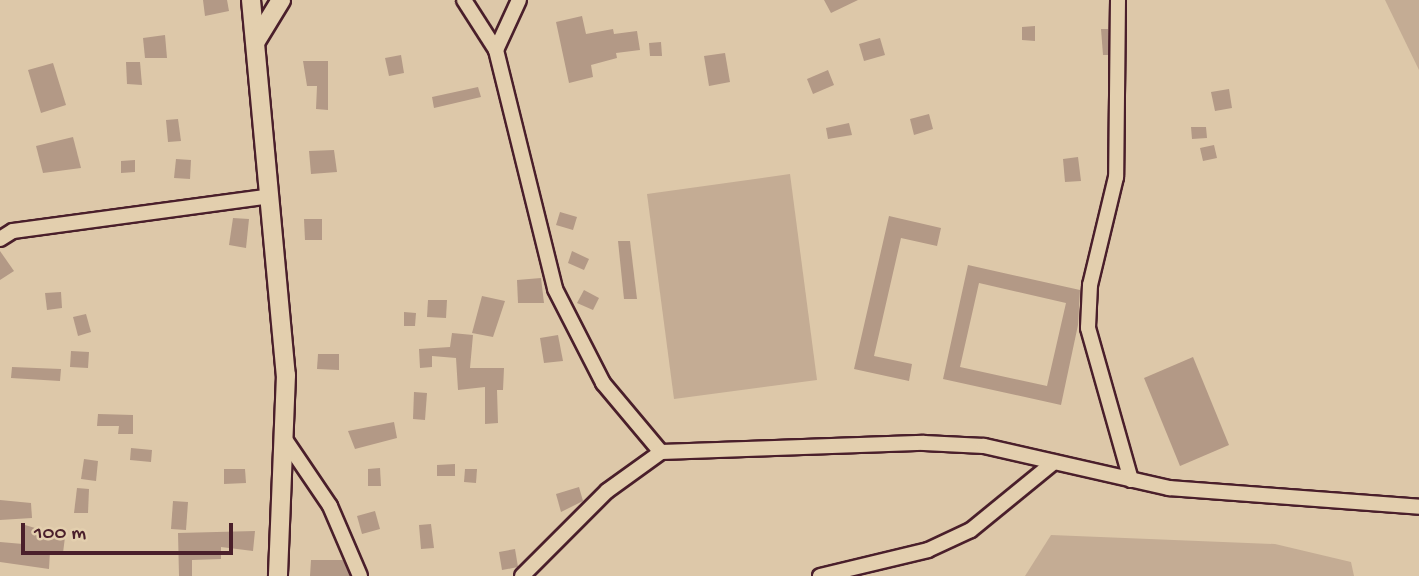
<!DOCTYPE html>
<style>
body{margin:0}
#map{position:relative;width:1419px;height:576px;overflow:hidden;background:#ddc8a9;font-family:"Gochi Hand",sans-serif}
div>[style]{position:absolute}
.green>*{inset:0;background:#c4ac94}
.building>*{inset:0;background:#b39986}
.roads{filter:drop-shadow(2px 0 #4a1f2b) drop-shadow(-2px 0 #4a1f2b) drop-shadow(0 2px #4a1f2b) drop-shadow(0 -2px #4a1f2b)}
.minor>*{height:14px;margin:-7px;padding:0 7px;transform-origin:7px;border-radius:7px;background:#e3cfae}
.tertiary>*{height:18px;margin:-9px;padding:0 9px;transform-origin:9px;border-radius:9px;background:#e3cfae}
span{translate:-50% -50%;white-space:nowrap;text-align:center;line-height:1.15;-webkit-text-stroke:6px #e3cfae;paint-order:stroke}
.scale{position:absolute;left:21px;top:523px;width:212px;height:32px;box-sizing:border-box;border:4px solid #4a1f2b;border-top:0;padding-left:9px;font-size:21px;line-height:24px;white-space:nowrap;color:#4a1f2b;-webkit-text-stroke:5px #e3cfae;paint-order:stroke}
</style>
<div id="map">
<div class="green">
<i style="clip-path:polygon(1385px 0,1419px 0,1419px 70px)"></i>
<i style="clip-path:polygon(790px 174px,817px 380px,674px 399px,647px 194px)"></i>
<i style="clip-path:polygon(1051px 535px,1275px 544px,1351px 562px,1354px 576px,1025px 576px)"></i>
</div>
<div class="building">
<i style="clip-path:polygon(203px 0,227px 0,229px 11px,205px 16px)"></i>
<i style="clip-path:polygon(824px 0,858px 0,831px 13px)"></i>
<i style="clip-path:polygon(582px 16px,586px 34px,613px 29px,614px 34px,637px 31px,640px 50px,616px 53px,617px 58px,591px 65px,593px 77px,569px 83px,556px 22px)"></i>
<i style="clip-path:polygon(1035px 26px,1035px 41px,1022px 40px,1022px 27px)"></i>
<i style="clip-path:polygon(1101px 29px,1108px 29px,1108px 55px,1103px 55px)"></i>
<i style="clip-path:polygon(165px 35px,167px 58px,145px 58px,143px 38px)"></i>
<i style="clip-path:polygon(880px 38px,885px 55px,864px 61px,859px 44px)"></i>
<i style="clip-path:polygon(661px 42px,662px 56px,650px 56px,649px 43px)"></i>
<i style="clip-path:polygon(725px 53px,730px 82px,709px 86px,704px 56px)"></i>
<i style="clip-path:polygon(401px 55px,404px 73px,389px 76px,385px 58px)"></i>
<i style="clip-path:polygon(303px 61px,328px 61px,328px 110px,316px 109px,317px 86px,307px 86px)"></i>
<i style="clip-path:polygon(126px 62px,140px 62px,142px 85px,127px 84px)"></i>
<i style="clip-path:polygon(53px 63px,66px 105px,41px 113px,28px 70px)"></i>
<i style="clip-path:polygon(828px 70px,834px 85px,813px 94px,807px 79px)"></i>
<i style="clip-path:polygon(478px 87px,481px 97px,434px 108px,432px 97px)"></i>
<i style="clip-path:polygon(1229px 89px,1232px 108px,1215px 111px,1211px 92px)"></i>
<i style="clip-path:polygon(929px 114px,933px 129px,914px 135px,910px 119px)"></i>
<i style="clip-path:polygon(178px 119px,181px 141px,168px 142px,166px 120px)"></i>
<i style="clip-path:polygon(849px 123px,852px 135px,828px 139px,826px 128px)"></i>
<i style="clip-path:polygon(1191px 127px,1206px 127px,1207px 138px,1192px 139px)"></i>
<i style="clip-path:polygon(73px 137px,81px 168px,43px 173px,36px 146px)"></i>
<i style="clip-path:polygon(1214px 145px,1217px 158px,1203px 161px,1200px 148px)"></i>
<i style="clip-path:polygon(334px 150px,337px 172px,311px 174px,309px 151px)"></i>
<i style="clip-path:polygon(1078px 157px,1081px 181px,1065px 182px,1063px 159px)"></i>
<i style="clip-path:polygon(176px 159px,191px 160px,190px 179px,174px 178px)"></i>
<i style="clip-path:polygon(135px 160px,135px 172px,121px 173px,121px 161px)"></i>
<i style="clip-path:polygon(560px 212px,577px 217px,573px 230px,556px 225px)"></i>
<i style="clip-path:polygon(889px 216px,941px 228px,937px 246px,901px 238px,874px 356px,912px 364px,909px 381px,854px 369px)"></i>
<i style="clip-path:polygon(233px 218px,249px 219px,246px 248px,229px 245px)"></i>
<i style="clip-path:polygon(304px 219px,322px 219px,322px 240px,305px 240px)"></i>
<i style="clip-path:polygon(618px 241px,630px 241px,637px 299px,624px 299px)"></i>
<i style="clip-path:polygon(0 251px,14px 271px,0 280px)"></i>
<i style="clip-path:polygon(572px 251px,589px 259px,584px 270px,568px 263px)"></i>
<i style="clip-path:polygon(evenodd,968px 265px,1080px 290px,1078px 325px,1061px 405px,943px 379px,968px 265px,979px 283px,1066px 303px,1047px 386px,960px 367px,979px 283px)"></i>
<i style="clip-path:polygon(541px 278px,544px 303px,518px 303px,517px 280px)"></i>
<i style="clip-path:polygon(584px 290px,599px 298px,593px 310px,577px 303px)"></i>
<i style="clip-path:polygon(61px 292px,62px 308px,47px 310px,45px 293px)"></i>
<i style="clip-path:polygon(482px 296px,505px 301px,493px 337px,472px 333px)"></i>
<i style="clip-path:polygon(428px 300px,447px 300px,446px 318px,427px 317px)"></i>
<i style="clip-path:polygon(404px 312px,416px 313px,415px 326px,404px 326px)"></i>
<i style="clip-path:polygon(86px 314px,91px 332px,78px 336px,73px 317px)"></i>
<i style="clip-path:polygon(452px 333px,473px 335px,470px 368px,504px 368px,503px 390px,497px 390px,498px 423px,485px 424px,485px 387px,458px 390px,456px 358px,432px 356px,432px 367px,420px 368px,419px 349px,450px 347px)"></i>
<i style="clip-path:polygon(558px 335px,563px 361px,544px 363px,540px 338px)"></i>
<i style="clip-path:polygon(71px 351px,89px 352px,88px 368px,70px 367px)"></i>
<i style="clip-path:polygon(318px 354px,339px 354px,339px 370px,317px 369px)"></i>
<i style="clip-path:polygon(1193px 357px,1229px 445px,1180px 466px,1144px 378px)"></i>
<i style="clip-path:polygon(12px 367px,61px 369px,60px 381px,11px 378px)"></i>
<i style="clip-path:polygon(414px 392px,427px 393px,425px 420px,413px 419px)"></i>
<i style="clip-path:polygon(98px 414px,133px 415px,133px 434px,118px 434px,119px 426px,97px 426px)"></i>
<i style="clip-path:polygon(394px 422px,397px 438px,355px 449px,348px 431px)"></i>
<i style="clip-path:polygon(131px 448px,152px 450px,151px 462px,130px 460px)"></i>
<i style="clip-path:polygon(84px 459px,98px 461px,96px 481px,81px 479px)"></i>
<i style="clip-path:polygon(455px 464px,455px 476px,437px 476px,437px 465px)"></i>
<i style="clip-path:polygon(380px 468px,381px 486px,368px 486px,368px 469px)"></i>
<i style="clip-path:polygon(224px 469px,245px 469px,246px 483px,224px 484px)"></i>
<i style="clip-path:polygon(465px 469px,477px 469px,476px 483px,464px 482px)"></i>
<i style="clip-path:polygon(579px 487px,583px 501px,561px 512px,556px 494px)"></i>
<i style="clip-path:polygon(77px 488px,89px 489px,88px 513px,74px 513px)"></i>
<i style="clip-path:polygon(0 500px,31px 503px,32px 518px,0 520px)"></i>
<i style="clip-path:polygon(173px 501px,188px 502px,186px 530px,171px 529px)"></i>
<i style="clip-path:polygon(375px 511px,380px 529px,362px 534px,357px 516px)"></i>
<i style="clip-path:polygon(431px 524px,434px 548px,421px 549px,419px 525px)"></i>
<i style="clip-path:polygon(25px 525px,65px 537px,63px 553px,50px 551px,49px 569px,0 562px,0 542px,23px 544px)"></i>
<i style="clip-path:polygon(255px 531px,253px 551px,221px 547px,221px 559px,192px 560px,192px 576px,179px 576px,178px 533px)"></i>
<i style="clip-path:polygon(515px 549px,518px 567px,502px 570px,499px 552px)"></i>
<i style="clip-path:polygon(311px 560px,343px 560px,350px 576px,310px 576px)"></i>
</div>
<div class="roads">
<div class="minor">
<i style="left:464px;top:0;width:59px;rotate:57.4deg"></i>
<i style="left:496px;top:50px;width:246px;rotate:76.1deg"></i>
<i style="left:555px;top:289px;width:106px;rotate:62.9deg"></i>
<i style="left:603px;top:383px;width:90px;rotate:50deg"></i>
<i style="left:661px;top:452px;width:263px;rotate:-2deg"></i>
<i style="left:924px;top:443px;width:60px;rotate:2.9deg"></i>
<i style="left:984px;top:446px;width:190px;rotate:12.8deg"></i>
<i style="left:1169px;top:488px;width:251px;rotate:4.3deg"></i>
<i style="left:1118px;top:0;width:177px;rotate:90.6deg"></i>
<i style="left:1116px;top:177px;width:111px;rotate:103.5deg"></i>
<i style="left:1090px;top:285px;width:43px;rotate:92.7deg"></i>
<i style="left:1088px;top:328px;width:158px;rotate:74.2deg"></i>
<i style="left:496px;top:50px;width:55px;rotate:-65.3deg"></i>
<i style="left:0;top:239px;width:15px;rotate:-32deg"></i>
<i style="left:13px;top:231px;width:260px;rotate:-7.7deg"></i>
<i style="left:284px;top:438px;width:82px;rotate:55.9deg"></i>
<i style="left:330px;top:506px;width:76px;rotate:66.8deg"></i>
<i style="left:522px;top:576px;width:120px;rotate:-45deg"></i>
<i style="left:607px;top:491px;width:67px;rotate:-35.8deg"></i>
<i style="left:820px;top:576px;width:111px;rotate:-13.5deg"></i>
<i style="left:928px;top:550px;width:47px;rotate:-24.9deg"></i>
<i style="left:971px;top:530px;width:107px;rotate:-39.3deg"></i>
</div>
<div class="tertiary">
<i style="left:251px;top:0;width:377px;rotate:84.7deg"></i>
<i style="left:286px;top:375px;width:201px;rotate:92.3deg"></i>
<i style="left:256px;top:41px;width:48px;rotate:-58.6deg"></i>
</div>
</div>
<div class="scale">100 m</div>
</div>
